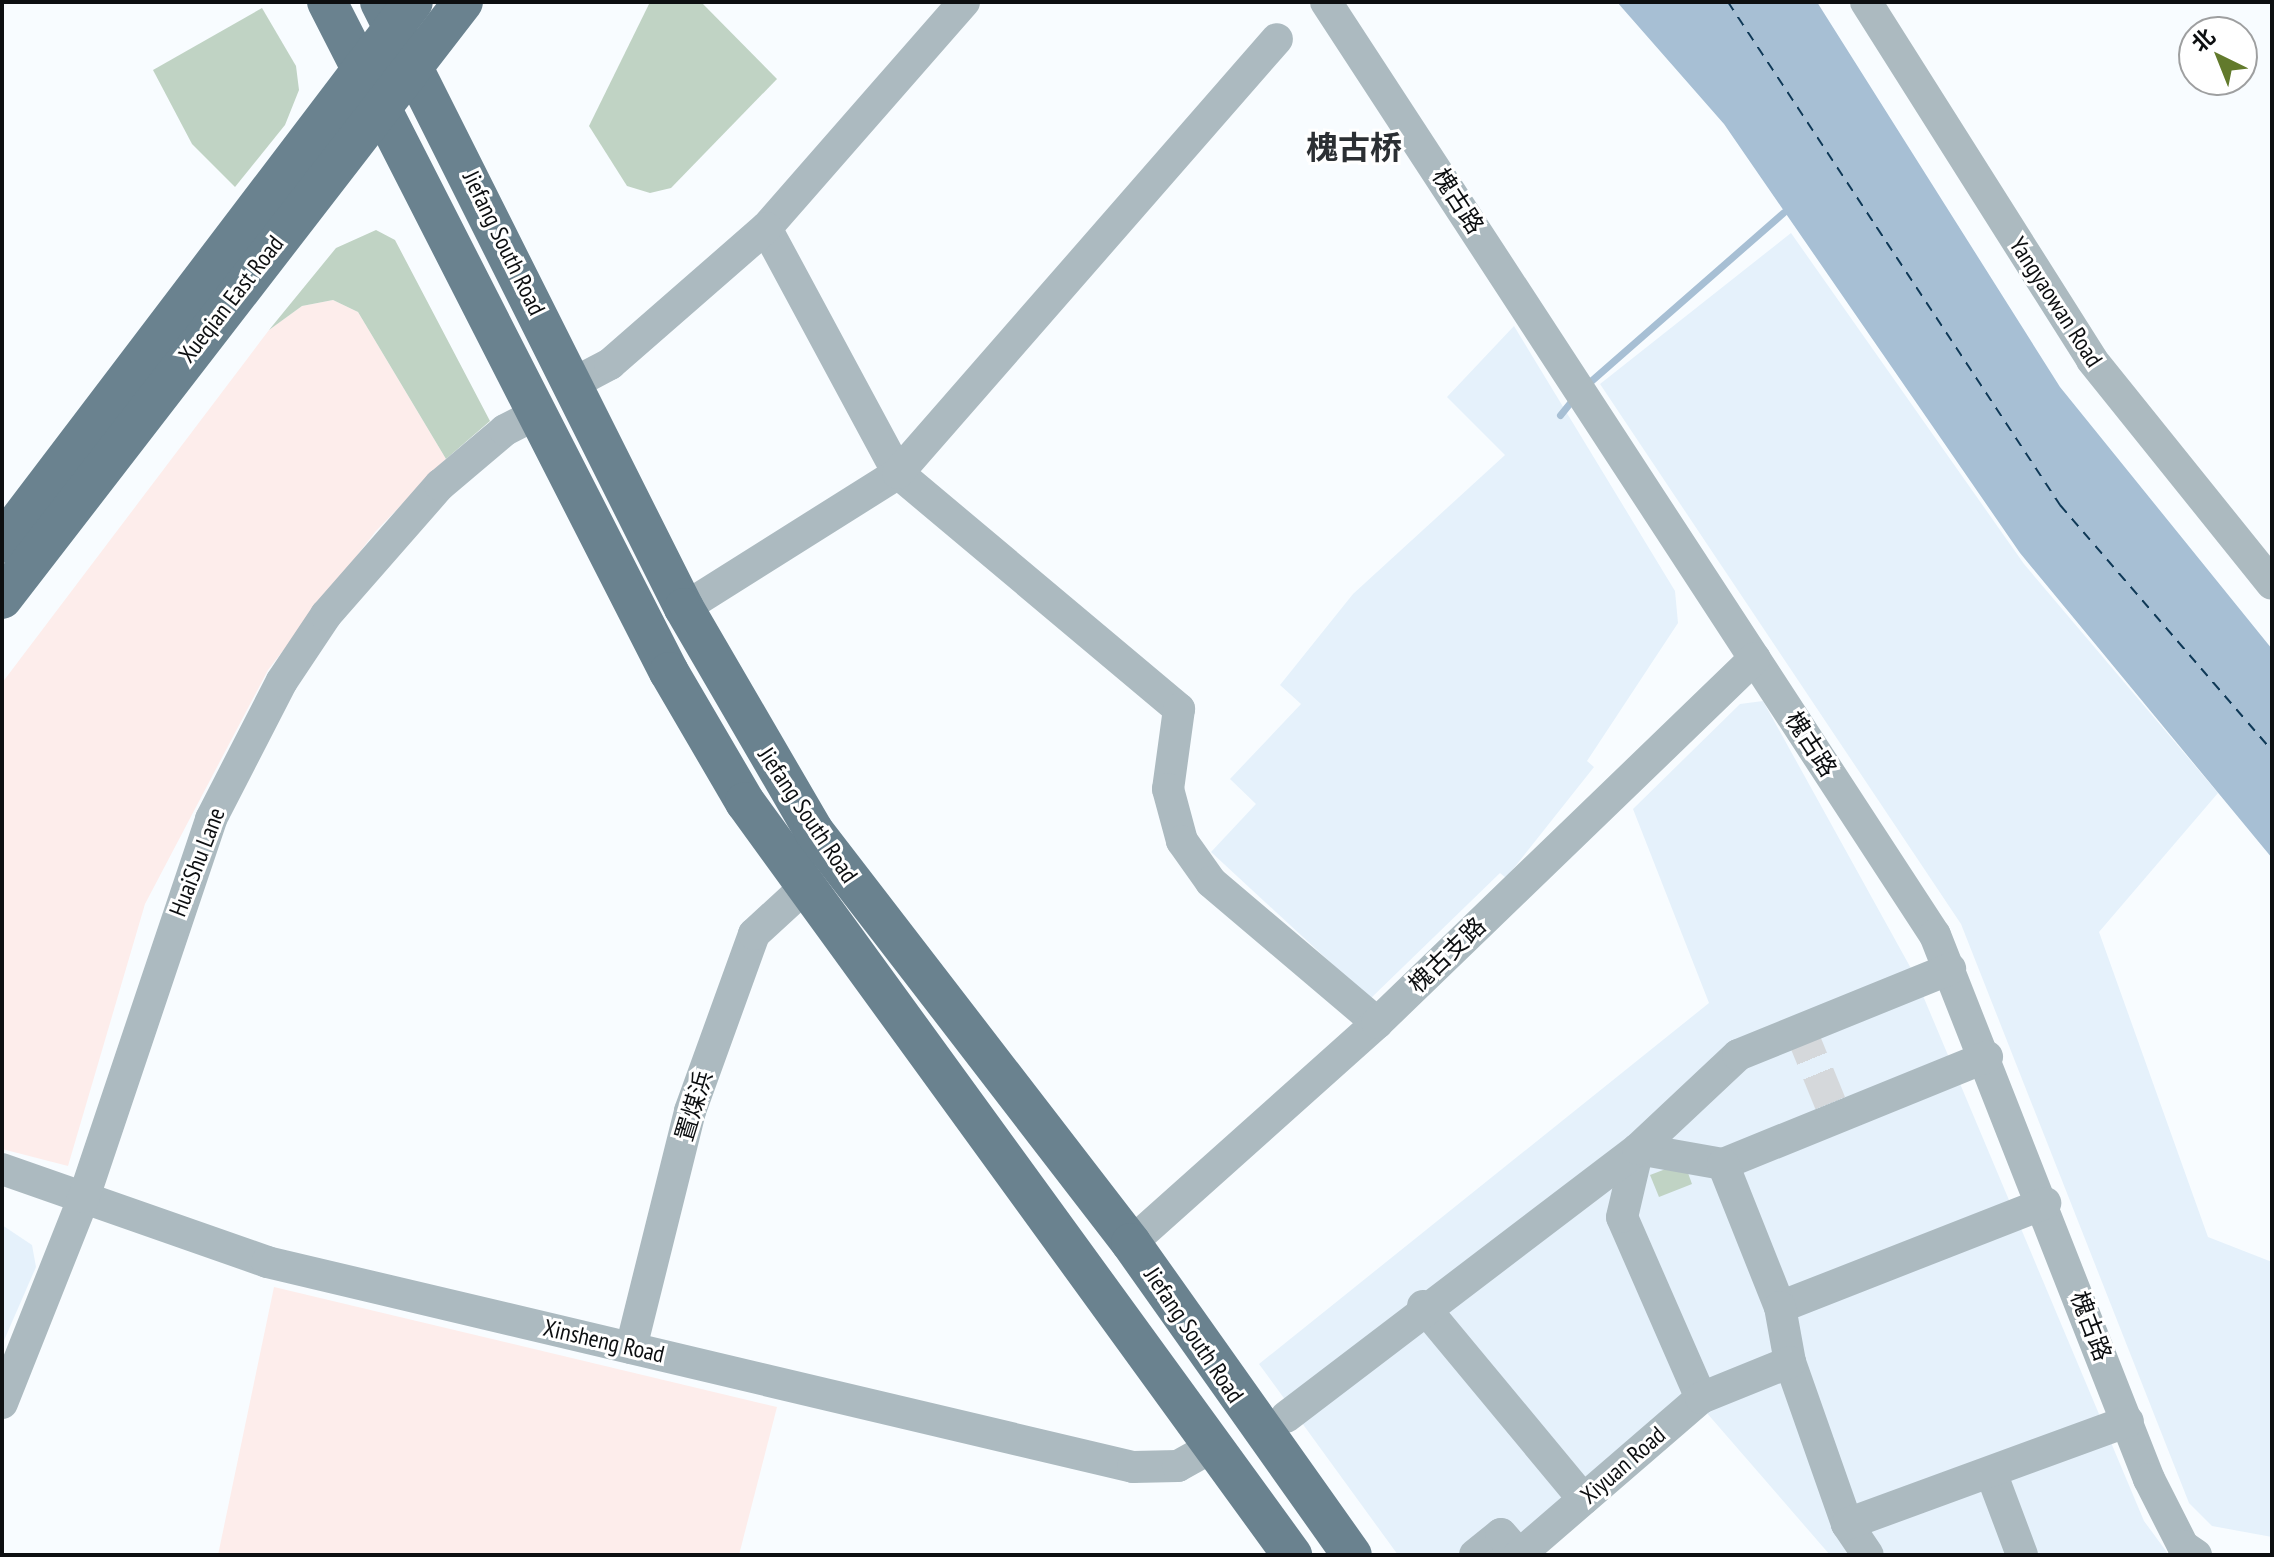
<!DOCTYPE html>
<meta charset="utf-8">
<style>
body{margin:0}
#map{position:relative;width:2274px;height:1557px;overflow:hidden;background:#f8fcff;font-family:"PT Sans Narrow","Noto Sans SC",sans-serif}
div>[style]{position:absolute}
.built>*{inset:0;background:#e5f1fb}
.medical>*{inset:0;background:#fdedeb}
.green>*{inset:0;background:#c0d3c4}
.water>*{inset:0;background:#a7bfd4}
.stream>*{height:7px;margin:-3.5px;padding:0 3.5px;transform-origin:3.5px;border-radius:3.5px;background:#a7bfd4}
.ferry>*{height:2px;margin-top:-1px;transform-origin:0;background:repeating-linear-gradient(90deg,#0e3856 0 10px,transparent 0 18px)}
.minor-tunnel>*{height:32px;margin-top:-16px;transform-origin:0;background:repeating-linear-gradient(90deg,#d5d8db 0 32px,transparent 0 48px)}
.minor>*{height:32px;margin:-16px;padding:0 16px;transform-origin:16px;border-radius:16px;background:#acbac0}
.major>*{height:40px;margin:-20px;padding:0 20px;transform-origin:20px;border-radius:20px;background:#6a828f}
span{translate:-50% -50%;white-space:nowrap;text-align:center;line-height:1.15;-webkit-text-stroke:6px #fff;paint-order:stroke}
.street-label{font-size:24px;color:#0d0f11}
.district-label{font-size:32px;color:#2b2f33;font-weight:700}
.frame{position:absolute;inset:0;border:4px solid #0d0f11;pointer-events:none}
.north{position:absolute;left:2178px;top:16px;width:80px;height:80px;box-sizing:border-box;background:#fff;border:2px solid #9e9fa0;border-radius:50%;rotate:317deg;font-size:22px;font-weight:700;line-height:32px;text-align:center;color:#0d0f11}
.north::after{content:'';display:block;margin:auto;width:28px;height:36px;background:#627a2c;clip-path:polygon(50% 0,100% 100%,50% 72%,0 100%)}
</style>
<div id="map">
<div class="built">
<i style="clip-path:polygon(1791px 233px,2024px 564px,2218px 793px,2099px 932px,2208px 1237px,2272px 1262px,2272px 1537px,2212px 1526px,2189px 1503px,1961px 924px,1600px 384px)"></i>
<i style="clip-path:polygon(1514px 326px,1675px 591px,1678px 623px,1587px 761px,1594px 767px,1506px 878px,1500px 873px,1370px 999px,1211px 852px,1256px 804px,1230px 779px,1301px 704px,1280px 685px,1353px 594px,1505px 455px,1447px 397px)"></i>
<i style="clip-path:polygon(1763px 701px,1913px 972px,2144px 1521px,2169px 1555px,1830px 1555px,1706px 1412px,1541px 1555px,1398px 1555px,1259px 1364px,1709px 1003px,1633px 809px,1740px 704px)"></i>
<i style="clip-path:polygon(2px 1225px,32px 1245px,36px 1267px,2px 1345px)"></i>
</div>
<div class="medical">
<i style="clip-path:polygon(333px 300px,358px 312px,446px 459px,376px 531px,268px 670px,145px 904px,68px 1166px,2px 1149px,2px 683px,269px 330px,302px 306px)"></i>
<i style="clip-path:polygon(274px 1287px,777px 1407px,739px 1555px,218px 1555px)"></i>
</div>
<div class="green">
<i style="clip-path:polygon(650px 2px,701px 2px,777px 79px,671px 188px,650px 193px,627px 186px,589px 126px)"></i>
<i style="clip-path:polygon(262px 8px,296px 66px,299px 90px,285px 125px,235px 187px,192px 144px,153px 70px)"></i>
<i style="clip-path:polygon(376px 230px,395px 240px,490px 421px,446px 459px,358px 312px,333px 300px,302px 306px,269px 330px,336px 248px)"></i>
<i style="clip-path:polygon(1684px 1162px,1692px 1184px,1659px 1197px,1650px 1175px)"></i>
</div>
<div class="water">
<i style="clip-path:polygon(1617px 2px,1817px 2px,2060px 387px,2272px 649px,2272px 858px,2020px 553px,1724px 124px)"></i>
</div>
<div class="stream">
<i style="left:1585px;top:386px;width:264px;rotate:-41.2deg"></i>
<i style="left:1560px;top:415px;width:22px;rotate:-51deg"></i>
</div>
<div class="ferry">
<i style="left:1728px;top:2px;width:603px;rotate:56.57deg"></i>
<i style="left:2060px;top:505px;width:325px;rotate:49.2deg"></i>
</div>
<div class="minor-tunnel">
<i style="left:1800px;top:1029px;width:95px;rotate:67.8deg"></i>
</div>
<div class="minor">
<i style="left:964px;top:2px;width:300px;rotate:131.2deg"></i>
<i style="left:766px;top:228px;width:278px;rotate:61.7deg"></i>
<i style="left:898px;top:473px;width:367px;rotate:40deg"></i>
<i style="left:1179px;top:709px;width:81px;rotate:97.8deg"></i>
<i style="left:1168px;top:789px;width:54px;rotate:74.9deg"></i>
<i style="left:1182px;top:841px;width:50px;rotate:54.7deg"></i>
<i style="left:1211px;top:882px;width:218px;rotate:40.3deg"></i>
<i style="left:1326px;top:2px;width:1114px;rotate:56.87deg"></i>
<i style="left:1935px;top:935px;width:585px;rotate:68.53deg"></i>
<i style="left:2149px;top:1479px;width:75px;rotate:63.1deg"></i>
<i style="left:2183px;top:1546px;width:16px;rotate:35deg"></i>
<i style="left:1866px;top:2px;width:423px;rotate:57.7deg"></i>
<i style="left:2092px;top:360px;width:287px;rotate:51.2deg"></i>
<i style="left:574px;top:383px;width:41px;rotate:-27.8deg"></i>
<i style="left:610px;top:364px;width:207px;rotate:-41.1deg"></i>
<i style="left:684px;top:608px;width:253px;rotate:-32.2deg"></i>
<i style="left:898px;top:473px;width:576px;rotate:-48.87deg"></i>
<i style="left:1723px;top:1164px;width:285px;rotate:-22.1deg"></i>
<i style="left:2px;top:1169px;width:281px;rotate:19.3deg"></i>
<i style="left:267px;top:1262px;width:890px;rotate:13.32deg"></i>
<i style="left:1133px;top:1467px;width:45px;rotate:-1.3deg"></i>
<i style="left:1178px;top:1466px;width:38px;rotate:-29deg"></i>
<i style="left:1131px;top:1243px;width:330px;rotate:-41.8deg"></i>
<i style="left:1377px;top:1023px;width:525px;rotate:-44deg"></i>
<i style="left:1423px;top:1306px;width:251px;rotate:50.3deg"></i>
<i style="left:1780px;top:1307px;width:285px;rotate:-21.4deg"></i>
<i style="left:631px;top:1348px;width:244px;rotate:-76deg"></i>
<i style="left:690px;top:1111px;width:188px;rotate:-70.1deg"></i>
<i style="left:754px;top:934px;width:68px;rotate:-42.6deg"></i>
<i style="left:1701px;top:1398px;width:197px;rotate:-113.6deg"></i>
<i style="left:1622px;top:1217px;width:70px;rotate:-76.8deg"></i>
<i style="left:1638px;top:1149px;width:86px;rotate:10deg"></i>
<i style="left:1723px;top:1164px;width:154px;rotate:68.3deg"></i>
<i style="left:1780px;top:1307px;width:56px;rotate:79.7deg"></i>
<i style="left:1790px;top:1362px;width:172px;rotate:70.6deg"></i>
<i style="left:1847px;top:1524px;width:37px;rotate:56deg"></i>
<i style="left:2px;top:1403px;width:222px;rotate:-68.3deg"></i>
<i style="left:84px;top:1197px;width:399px;rotate:-71.4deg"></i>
<i style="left:211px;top:819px;width:155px;rotate:-62.8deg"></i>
<i style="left:282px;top:681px;width:79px;rotate:-56.3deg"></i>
<i style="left:326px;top:615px;width:173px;rotate:-48.8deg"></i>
<i style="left:440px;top:485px;width:85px;rotate:-40.2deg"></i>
<i style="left:505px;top:430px;width:37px;rotate:-27deg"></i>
<i style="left:1286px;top:1417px;width:442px;rotate:-37.3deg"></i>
<i style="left:1638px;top:1149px;width:137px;rotate:-43.2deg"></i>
<i style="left:1738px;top:1055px;width:229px;rotate:-22.1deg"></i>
<i style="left:1992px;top:1475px;width:85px;rotate:69.4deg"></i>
<i style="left:1847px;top:1524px;width:299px;rotate:-20.1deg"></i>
<i style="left:1475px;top:1555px;width:33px;rotate:-39deg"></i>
<i style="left:1501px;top:1534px;width:28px;rotate:49deg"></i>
<i style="left:1519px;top:1555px;width:240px;rotate:-40.8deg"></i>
<i style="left:1701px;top:1398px;width:96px;rotate:-22deg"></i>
</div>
<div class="major">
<i style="left:327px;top:2px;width:752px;rotate:62.96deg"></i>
<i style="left:669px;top:672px;width:151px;rotate:59.7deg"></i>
<i style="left:745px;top:802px;width:931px;rotate:54deg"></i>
<i style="left:380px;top:2px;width:678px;rotate:63.36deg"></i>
<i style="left:684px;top:608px;width:257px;rotate:59.8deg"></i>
<i style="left:813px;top:830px;width:521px;rotate:52.4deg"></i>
<i style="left:1131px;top:1243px;width:382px;rotate:54.7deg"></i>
<i style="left:2px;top:543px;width:679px;rotate:-52.78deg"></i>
<i style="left:2px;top:599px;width:754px;rotate:-52.32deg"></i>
</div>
<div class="street-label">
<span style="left:1458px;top:201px;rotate:57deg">槐古路</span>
<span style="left:504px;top:243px;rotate:64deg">Jiefang South Road</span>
<span style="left:231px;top:299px;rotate:-52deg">Xueqian East Road</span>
<span style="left:2056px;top:302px;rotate:57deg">Yangyaowan Road</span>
<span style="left:1811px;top:744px;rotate:57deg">槐古路</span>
<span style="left:808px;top:815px;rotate:56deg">Jiefang South Road</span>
<span style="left:197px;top:862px;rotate:-69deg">HuaiShu Lane</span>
<span style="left:1447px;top:955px;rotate:-44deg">槐古支路</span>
<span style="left:694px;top:1106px;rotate:-73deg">置煤浜</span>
<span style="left:2091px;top:1326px;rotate:69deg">槐古路</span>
<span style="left:1194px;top:1335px;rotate:56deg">Jiefang South Road</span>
<span style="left:604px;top:1341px;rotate:13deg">Xinsheng Road</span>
<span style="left:1623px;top:1465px;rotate:-41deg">Xiyuan Road</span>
</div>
<div class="district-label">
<span style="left:1354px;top:147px">槐古桥</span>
</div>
<div class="frame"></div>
<div class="north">北</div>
</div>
